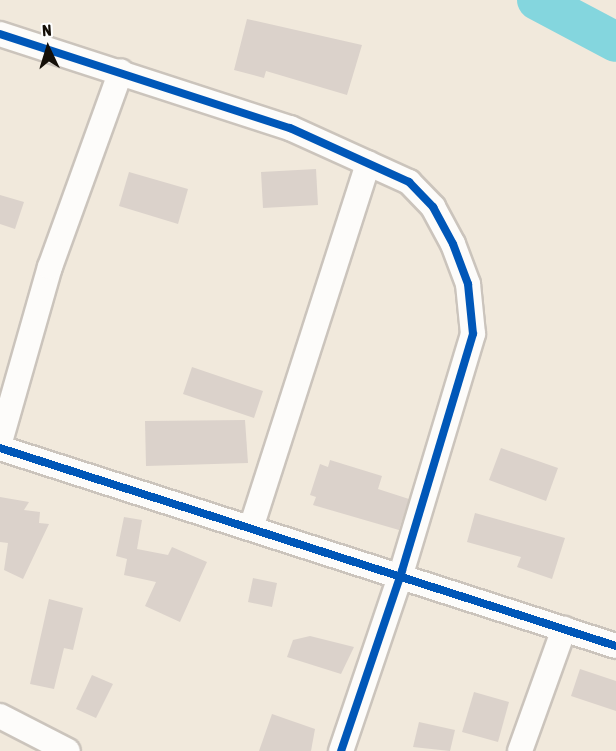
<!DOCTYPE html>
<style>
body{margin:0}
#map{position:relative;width:616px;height:751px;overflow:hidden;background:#f1e9dc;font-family:"Asap Condensed",sans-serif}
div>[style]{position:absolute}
.river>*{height:40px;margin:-20px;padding:0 20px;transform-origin:20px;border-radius:20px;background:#84d6de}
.building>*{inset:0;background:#dbd2cb}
.roads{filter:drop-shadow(2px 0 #cbc4bc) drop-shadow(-2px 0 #cbc4bc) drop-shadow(0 2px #cbc4bc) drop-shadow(0 -2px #cbc4bc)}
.minor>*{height:24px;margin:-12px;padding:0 12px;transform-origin:12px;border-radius:12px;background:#fdfcfa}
.cycleway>*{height:8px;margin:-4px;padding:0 4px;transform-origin:4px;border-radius:4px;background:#0057b8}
span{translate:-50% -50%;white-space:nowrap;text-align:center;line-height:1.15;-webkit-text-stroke:4.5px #fff;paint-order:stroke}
.north{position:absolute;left:18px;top:18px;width:60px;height:60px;-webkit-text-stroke:4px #fff;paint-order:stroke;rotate:356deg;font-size:16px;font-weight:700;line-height:24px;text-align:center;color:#140f08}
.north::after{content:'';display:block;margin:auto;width:21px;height:27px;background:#140f08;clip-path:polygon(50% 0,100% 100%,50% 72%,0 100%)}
</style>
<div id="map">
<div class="river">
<i style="left:537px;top:0;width:89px;rotate:28deg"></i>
</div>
<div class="building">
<i style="clip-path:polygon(247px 19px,362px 45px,347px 95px,266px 71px,264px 78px,234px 70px)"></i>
<i style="clip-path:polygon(316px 169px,318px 205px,263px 208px,261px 172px)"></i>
<i style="clip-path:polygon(129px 172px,188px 189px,178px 224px,119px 206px)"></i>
<i style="clip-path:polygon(0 195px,24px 202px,15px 229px,0 224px)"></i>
<i style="clip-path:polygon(192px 367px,263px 391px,254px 418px,183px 394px)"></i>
<i style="clip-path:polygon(245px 420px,248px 463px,146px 466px,145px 421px)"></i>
<i style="clip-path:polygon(501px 448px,558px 468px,546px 501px,489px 480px)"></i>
<i style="clip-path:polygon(330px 460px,382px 476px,378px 489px,409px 499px,399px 530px,313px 505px,316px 497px,310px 495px,320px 464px,328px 467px)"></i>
<i style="clip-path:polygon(0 497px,29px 502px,24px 510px,40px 512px,39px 523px,49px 524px,23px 579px,4px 570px,8px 543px,0 542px)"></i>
<i style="clip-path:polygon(475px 513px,565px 538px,552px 579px,517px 567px,521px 557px,467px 542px)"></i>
<i style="clip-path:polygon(124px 517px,142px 520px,137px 549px,168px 555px,172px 547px,207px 562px,180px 622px,145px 606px,156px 582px,124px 575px,127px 559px,116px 556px)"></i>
<i style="clip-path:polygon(253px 578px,277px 583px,272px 607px,248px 602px)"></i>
<i style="clip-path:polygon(49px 599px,83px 608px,73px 650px,64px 648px,54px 689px,30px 684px)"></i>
<i style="clip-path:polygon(310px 636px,354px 647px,341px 674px,287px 657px,293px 640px)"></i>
<i style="clip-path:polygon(580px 669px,616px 681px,616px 711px,571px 696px)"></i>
<i style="clip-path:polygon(92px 675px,113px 684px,96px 718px,76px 709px)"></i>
<i style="clip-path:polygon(474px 692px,509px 702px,498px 742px,462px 732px)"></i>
<i style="clip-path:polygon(272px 714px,315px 729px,311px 751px,259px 751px)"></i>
<i style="clip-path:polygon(419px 722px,455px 730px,450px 751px,413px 747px)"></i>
</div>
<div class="roads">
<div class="minor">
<i style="left:0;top:34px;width:305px;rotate:18deg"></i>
<i style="left:290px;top:128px;width:131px;rotate:24.4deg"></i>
<i style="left:409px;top:182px;width:35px;rotate:46deg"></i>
<i style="left:433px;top:207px;width:42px;rotate:61.6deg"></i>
<i style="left:453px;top:244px;width:43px;rotate:69.4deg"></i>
<i style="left:468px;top:284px;width:50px;rotate:84.3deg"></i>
<i style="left:473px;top:334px;width:247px;rotate:106.7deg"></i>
<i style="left:402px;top:571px;width:190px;rotate:108.7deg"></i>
<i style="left:0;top:442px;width:182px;rotate:-74.1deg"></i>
<i style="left:50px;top:267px;width:208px;rotate:-70.1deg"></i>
<i style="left:0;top:448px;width:647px;rotate:17.82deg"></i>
<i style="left:251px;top:528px;width:383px;rotate:-72.2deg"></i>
<i style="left:0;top:716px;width:76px;rotate:27.2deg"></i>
<i style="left:520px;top:751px;width:130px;rotate:-70.2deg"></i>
</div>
</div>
<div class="cycleway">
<i style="left:0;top:34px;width:305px;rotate:18deg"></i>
<i style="left:290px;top:128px;width:131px;rotate:24.4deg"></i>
<i style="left:409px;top:182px;width:35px;rotate:46deg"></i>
<i style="left:433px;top:207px;width:42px;rotate:61.6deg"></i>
<i style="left:453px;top:244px;width:43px;rotate:69.4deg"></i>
<i style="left:468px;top:284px;width:50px;rotate:84.3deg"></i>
<i style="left:473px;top:334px;width:247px;rotate:106.7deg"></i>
<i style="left:402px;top:571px;width:190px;rotate:108.7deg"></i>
<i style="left:0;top:448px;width:647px;rotate:17.82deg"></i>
</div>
<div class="north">N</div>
</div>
